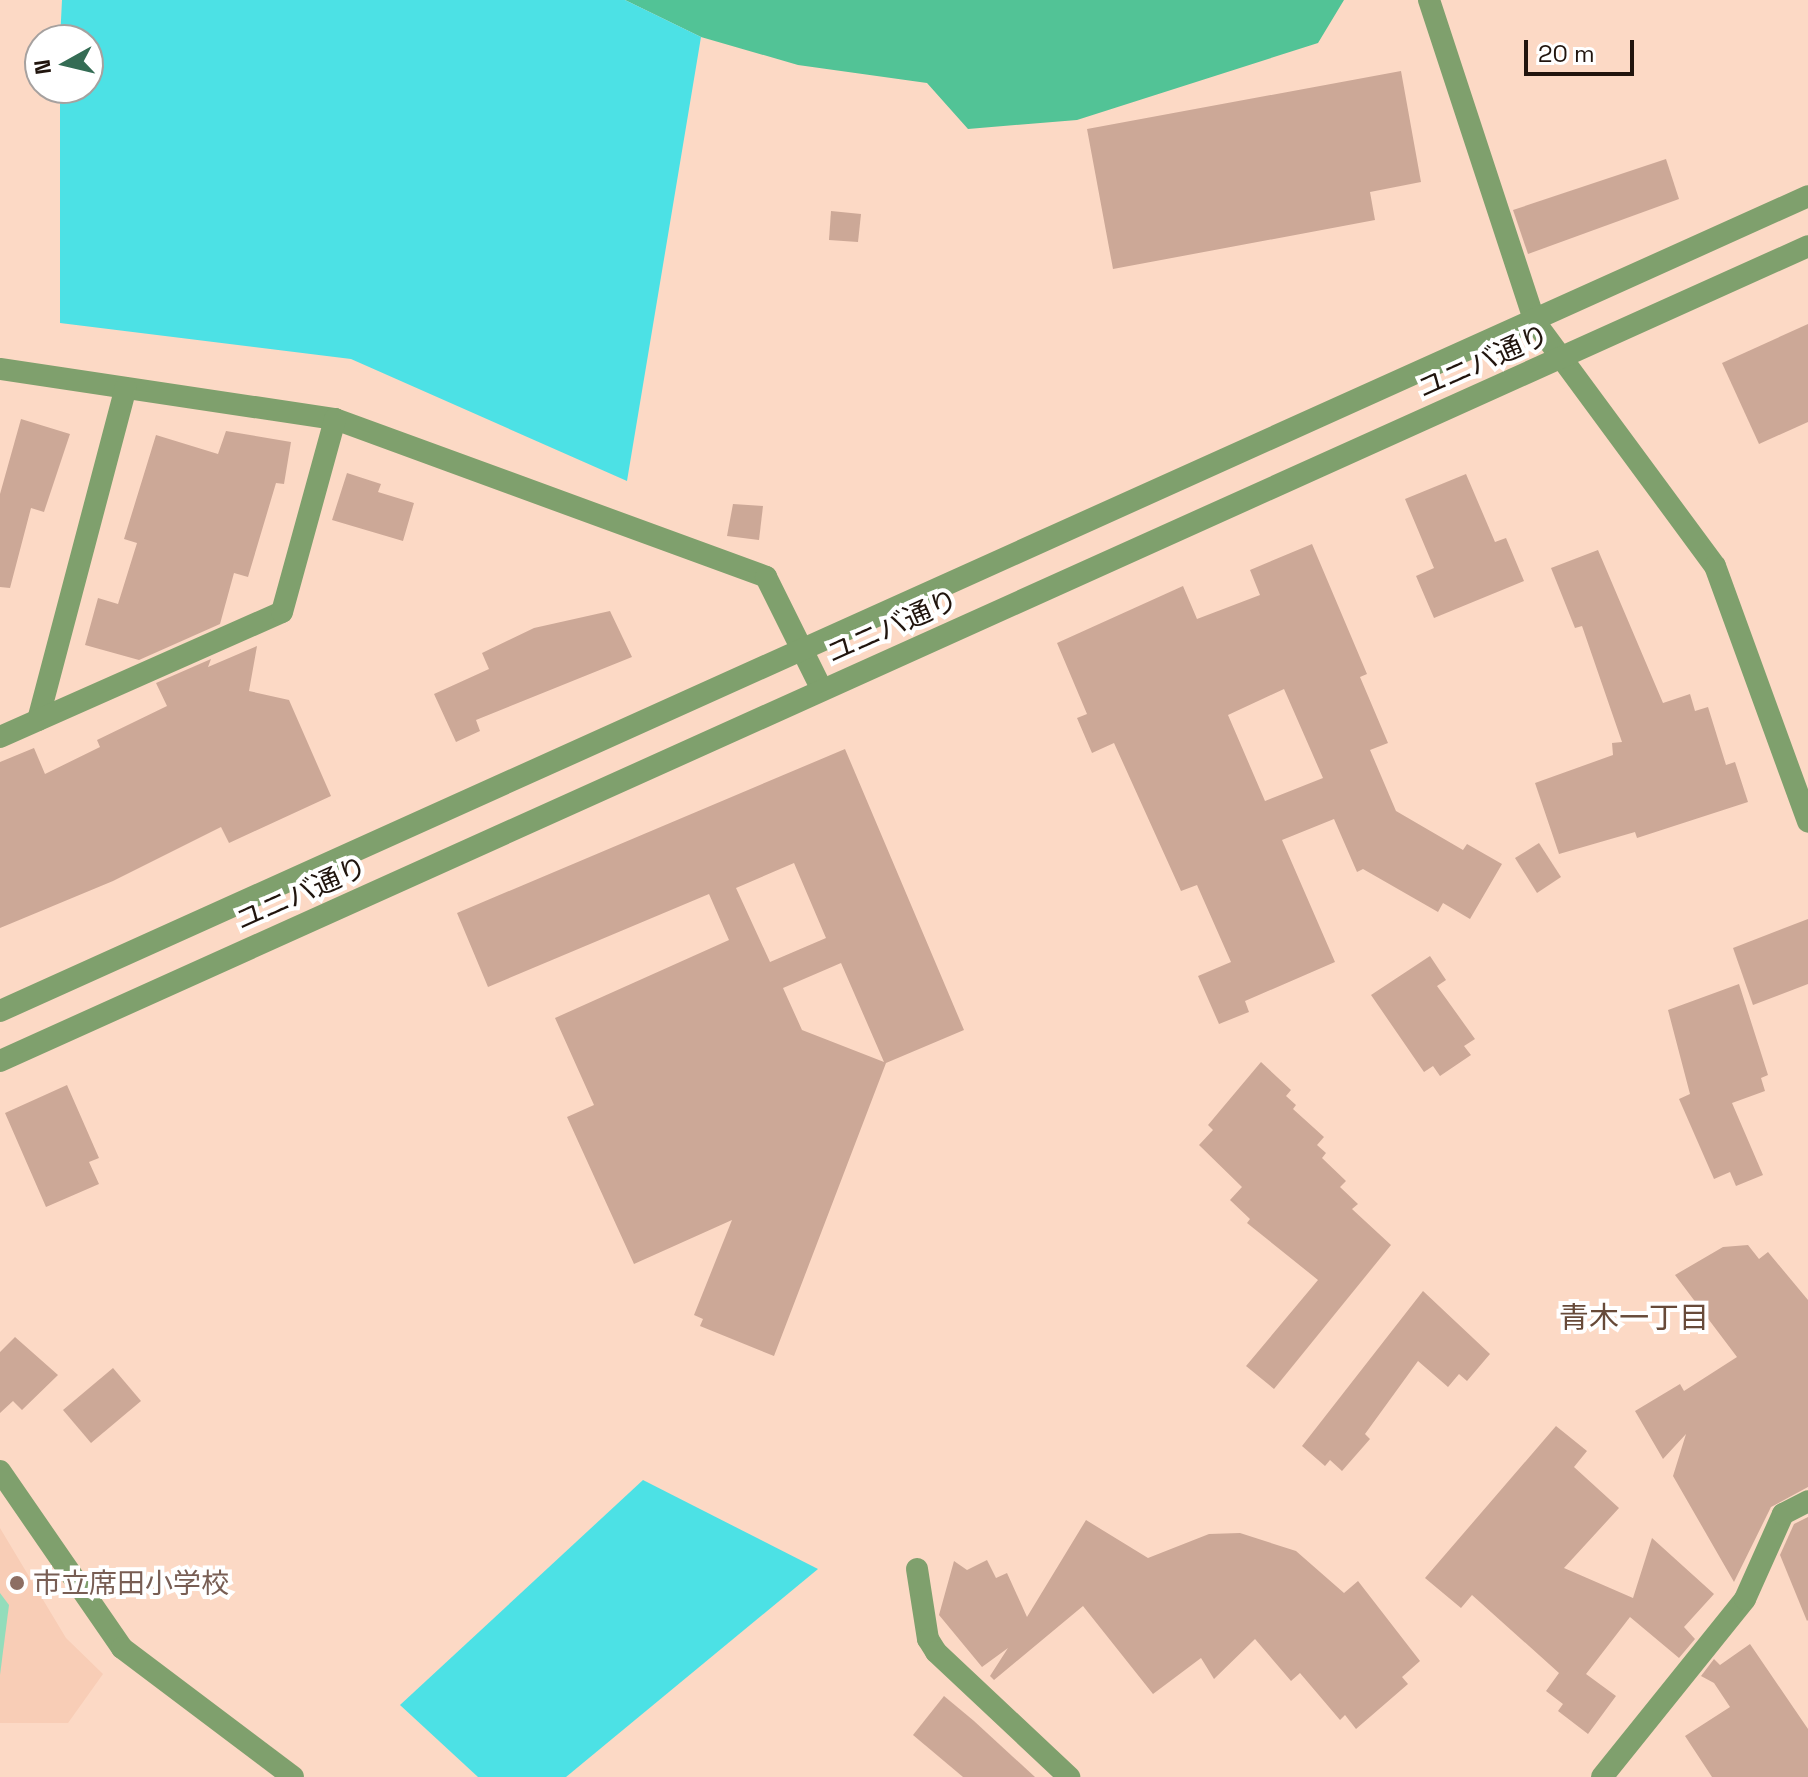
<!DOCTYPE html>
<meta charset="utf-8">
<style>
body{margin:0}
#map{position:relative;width:1808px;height:1777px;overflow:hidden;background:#fcd9c5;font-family:"Space Grotesk","Noto Sans JP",sans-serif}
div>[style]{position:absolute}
.built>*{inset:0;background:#f8cdb6}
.green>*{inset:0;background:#93ddbb}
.forest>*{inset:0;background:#52c396}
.water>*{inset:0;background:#4ce1e5}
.building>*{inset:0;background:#cca897}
.minor>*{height:22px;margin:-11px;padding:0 11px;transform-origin:11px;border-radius:11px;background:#7fa06d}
.tertiary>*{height:22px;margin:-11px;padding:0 11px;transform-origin:11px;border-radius:11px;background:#7fa06d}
.dots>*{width:22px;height:22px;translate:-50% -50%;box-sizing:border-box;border:4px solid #fff;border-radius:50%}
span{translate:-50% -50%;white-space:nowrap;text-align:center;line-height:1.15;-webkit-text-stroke:8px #fff;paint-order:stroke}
.street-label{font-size:28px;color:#21150e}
.education-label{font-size:28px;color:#785e54}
.left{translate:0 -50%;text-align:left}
.neighbourhood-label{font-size:30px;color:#674a39}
.north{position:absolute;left:24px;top:24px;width:80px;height:80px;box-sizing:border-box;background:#fff;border:2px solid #a6a19f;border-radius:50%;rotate:262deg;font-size:22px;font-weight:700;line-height:32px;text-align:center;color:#21150e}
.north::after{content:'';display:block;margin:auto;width:28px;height:36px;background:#346c54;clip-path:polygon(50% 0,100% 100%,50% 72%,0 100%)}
.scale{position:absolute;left:1524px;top:40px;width:110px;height:36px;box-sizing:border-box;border:4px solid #21150e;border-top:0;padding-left:10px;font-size:24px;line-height:28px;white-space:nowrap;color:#21150e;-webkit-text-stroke:6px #fff;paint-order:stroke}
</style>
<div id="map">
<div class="built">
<i style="clip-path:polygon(0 1528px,66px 1638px,103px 1674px,68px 1723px,0 1723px)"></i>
</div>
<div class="green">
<i style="clip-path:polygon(0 1593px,9px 1605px,0 1675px)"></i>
</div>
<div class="forest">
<i style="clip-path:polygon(625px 0,1344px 0,1318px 43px,1077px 120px,968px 129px,927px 83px,798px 65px,701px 37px)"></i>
</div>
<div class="water">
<i style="clip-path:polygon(62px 0,625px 0,701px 37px,627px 481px,351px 359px,60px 323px,60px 88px,88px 88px,88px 40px,60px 40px)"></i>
<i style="clip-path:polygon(643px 1480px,818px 1569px,566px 1777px,478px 1777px,400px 1705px)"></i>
</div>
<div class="building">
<i style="clip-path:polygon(1401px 71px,1421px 182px,1370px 192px,1375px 220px,1113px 269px,1087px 129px)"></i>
<i style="clip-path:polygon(1666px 159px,1679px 199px,1528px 254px,1513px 210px)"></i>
<i style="clip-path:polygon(831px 211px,861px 214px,858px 242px,829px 240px)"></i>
<i style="clip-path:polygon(1808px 324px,1808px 422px,1759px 444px,1722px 363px)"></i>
<i style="clip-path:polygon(21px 419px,70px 434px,44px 512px,31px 508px,10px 588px,0 587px,0 494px)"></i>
<i style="clip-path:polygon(226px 431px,291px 442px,284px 484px,276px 483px,248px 577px,234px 573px,220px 624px,139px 660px,85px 645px,98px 598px,118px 604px,137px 543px,124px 539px,156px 435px,218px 454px)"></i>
<i style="clip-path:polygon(347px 473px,381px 484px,378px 492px,414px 503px,403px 541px,332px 520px)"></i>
<i style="clip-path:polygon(1466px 474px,1495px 542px,1506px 538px,1524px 581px,1434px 618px,1416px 576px,1434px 568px,1405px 499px)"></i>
<i style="clip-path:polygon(733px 504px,763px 506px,759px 540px,727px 536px)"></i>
<i style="clip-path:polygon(evenodd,1312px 544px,1367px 674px,1360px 677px,1388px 743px,1370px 750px,1396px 811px,1463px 850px,1467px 844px,1502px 864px,1470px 919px,1443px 903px,1438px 912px,1363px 869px,1357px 872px,1334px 819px,1282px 840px,1335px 962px,1245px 1001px,1249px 1012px,1219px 1024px,1198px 976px,1231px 962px,1197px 885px,1181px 891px,1114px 743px,1092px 753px,1077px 718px,1087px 714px,1057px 643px,1183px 586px,1197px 619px,1260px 595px,1250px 570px,1312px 544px,1284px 689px,1323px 778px,1265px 801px,1228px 715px,1284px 689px)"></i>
<i style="clip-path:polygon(1598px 550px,1663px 703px,1690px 694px,1695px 711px,1708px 707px,1726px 765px,1735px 762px,1748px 802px,1637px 838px,1635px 832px,1559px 854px,1535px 783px,1613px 755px,1612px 743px,1622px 742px,1582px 626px,1575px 628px,1551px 568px)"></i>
<i style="clip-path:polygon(610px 611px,632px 657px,476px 720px,480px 731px,456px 742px,434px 694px,489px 669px,482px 653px,534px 628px)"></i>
<i style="clip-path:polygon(257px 646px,249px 691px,289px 700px,331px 796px,229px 843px,221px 827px,113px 881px,0 928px,0 762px,34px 748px,45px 774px,100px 747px,97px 740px,167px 706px,156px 683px,211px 659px,208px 667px)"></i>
<i style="clip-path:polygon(evenodd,845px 749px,964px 1030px,886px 1063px,774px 1356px,700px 1326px,703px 1319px,694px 1315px,732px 1220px,634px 1264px,567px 1117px,594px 1105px,555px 1018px,729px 940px,709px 894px,488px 987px,457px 913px,845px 749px,794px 863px,826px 938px,770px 962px,736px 888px,794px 863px,845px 749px,841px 963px,884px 1062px,802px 1030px,783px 988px,841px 963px)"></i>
<i style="clip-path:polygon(1539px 843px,1561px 877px,1537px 893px,1515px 858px)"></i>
<i style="clip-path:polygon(1808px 919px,1808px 984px,1753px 1005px,1733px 948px)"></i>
<i style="clip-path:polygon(1430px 956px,1446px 980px,1437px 986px,1475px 1039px,1464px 1046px,1471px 1055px,1440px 1076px,1433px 1066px,1424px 1072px,1371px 995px)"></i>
<i style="clip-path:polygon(1739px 984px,1768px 1075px,1761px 1078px,1765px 1091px,1732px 1103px,1763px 1175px,1736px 1186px,1730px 1172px,1714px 1179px,1679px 1099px,1690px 1094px,1668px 1010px)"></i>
<i style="clip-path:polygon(1261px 1062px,1291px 1090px,1286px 1096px,1296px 1105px,1293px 1109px,1324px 1137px,1317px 1145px,1326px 1153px,1322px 1158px,1346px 1181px,1340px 1187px,1358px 1204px,1352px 1209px,1391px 1245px,1274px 1389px,1246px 1366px,1318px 1280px,1247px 1223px,1250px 1219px,1230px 1200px,1242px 1187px,1199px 1145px,1213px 1130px,1208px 1125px)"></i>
<i style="clip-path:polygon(67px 1085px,99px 1158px,89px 1162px,99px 1184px,46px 1207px,5px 1113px)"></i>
<i style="clip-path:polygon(1748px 1245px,1759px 1259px,1768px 1252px,1808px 1300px,1808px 1487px,1771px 1507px,1734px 1582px,1673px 1476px,1686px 1434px,1663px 1459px,1635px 1411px,1680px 1384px,1684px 1391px,1737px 1357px,1675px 1275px,1723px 1247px)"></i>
<i style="clip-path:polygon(1423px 1291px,1490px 1354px,1467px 1381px,1459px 1374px,1448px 1387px,1418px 1361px,1365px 1434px,1370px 1439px,1342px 1471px,1330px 1460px,1325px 1466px,1302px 1446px)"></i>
<i style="clip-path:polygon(15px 1337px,58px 1375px,22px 1410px,13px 1401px,0 1413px,0 1352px)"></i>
<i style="clip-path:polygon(113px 1368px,141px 1401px,91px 1443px,63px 1410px)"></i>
<i style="clip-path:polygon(1556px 1426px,1587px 1451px,1574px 1467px,1619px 1508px,1564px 1568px,1633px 1598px,1652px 1538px,1714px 1594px,1684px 1627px,1695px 1639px,1679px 1658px,1630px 1617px,1586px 1674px,1616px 1696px,1588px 1734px,1558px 1711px,1563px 1704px,1546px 1691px,1559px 1673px,1472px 1595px,1461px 1608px,1425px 1578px)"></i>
<i style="clip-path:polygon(1808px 1517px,1808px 1620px,1807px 1621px,1780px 1555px,1794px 1524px)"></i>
<i style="clip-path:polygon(1086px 1520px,1148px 1558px,1209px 1534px,1240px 1533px,1296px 1551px,1344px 1593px,1358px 1581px,1420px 1661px,1402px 1677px,1408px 1684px,1356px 1729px,1345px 1715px,1340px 1720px,1300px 1673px,1291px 1681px,1255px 1639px,1214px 1679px,1201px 1658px,1153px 1694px,1083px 1606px,994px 1680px,990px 1676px,1008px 1648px,982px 1667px,939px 1615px,954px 1561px,967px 1570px,987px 1560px,996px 1578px,1007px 1573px,1027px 1617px)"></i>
<i style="clip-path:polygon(1750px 1644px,1808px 1729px,1808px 1777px,1712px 1777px,1685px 1736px,1730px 1707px,1714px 1683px,1701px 1676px,1714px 1659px,1720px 1665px)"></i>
<i style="clip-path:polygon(944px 1696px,974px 1721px,1035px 1777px,963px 1777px,913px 1735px)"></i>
</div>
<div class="minor">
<i style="left:1429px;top:0;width:339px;rotate:71.8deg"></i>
<i style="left:1535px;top:322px;width:303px;rotate:53.6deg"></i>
<i style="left:1715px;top:566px;width:272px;rotate:70deg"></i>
<i style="left:0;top:369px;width:339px;rotate:8.5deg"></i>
<i style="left:335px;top:419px;width:459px;rotate:20.1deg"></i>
<i style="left:766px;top:577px;width:126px;rotate:63.6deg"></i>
<i style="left:38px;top:720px;width:343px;rotate:-75.2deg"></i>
<i style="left:0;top:737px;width:308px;rotate:-23.9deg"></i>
<i style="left:282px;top:612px;width:200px;rotate:-74.6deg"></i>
<i style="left:0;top:1471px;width:215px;rotate:55.4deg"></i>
<i style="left:122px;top:1648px;width:214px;rotate:37deg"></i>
<i style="left:917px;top:1569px;width:71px;rotate:81.1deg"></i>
<i style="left:928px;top:1639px;width:15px;rotate:58deg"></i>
<i style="left:936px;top:1652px;width:183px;rotate:43.2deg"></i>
<i style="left:1602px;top:1777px;width:228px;rotate:-51.2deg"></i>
<i style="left:1745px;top:1599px;width:93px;rotate:-65.9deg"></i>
<i style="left:1783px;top:1514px;width:28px;rotate:-27deg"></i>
</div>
<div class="tertiary">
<i style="left:0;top:1011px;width:1983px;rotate:-24.26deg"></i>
<i style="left:0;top:1061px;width:1983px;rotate:-24.26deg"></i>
</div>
<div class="dots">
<i style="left:17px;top:1583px;background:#8d6e63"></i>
</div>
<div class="street-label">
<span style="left:1483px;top:361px;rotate:-24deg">ユニバ通り</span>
<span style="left:892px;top:626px;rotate:-24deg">ユニバ通り</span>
<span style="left:301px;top:893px;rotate:-24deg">ユニバ通り</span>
</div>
<div class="education-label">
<span class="left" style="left:33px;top:1583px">市立席田小学校</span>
</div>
<div class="neighbourhood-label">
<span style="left:1634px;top:1318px">青木一丁目</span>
</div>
<div class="north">N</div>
<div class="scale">20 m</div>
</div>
